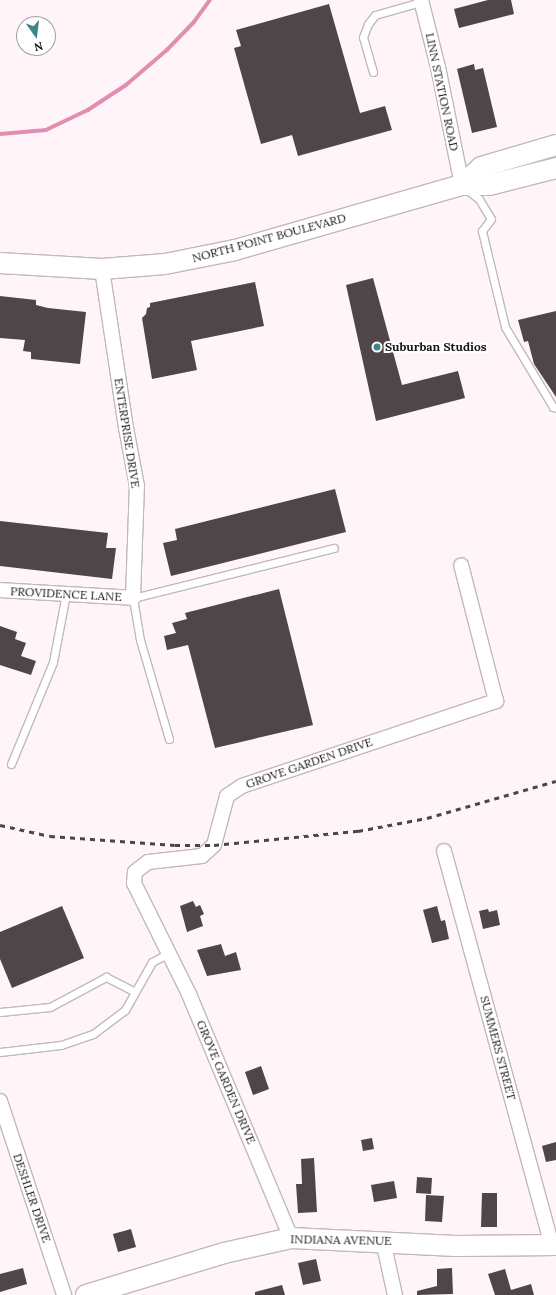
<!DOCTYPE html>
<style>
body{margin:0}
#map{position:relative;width:556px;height:1295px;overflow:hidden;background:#fff5f9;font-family:Lora,serif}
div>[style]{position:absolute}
.stream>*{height:3.5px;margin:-1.75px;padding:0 1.75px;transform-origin:1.75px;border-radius:1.75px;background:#e08eb1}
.building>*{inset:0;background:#4f4649}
.roads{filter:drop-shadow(1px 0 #c3b8bc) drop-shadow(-1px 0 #c3b8bc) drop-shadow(0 1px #c3b8bc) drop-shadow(0 -1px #c3b8bc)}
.lane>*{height:7px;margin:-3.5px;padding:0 3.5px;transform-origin:3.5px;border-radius:3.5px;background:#fff}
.street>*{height:14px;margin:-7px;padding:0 7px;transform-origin:7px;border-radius:7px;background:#fff}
.secondary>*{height:20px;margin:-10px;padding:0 10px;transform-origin:10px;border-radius:10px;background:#fff}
.rail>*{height:3px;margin-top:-1.5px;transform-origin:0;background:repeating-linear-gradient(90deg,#4b4547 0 5px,transparent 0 10px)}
.dots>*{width:11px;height:11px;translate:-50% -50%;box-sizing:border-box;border:2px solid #fff;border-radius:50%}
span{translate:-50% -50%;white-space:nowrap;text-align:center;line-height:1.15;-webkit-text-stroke:4px #fff;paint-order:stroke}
.street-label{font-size:12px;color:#171314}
.poi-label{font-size:12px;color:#171314;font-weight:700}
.left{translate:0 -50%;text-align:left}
.north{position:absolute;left:16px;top:16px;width:40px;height:40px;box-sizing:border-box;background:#fff;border:1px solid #a2a1a1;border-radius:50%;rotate:166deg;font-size:11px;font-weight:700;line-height:16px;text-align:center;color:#171314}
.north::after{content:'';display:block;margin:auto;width:14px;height:18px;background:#3d858b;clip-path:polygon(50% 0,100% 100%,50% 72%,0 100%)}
</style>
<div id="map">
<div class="stream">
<i style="left:0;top:134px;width:46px;rotate:-5deg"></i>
<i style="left:46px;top:130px;width:47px;rotate:-25.5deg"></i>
<i style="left:88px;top:110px;width:45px;rotate:-33.3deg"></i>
<i style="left:126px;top:85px;width:54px;rotate:-40.5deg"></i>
<i style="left:167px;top:50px;width:39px;rotate:-46deg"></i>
<i style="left:194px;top:22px;width:27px;rotate:-54deg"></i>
</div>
<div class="building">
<i style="clip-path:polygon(488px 0,511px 0,514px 14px,459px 28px,454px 9px)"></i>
<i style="clip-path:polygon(329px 4px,360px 113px,385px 106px,392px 130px,298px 156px,292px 135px,261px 144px,234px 48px,241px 46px,236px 30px)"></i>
<i style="clip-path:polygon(474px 64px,475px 70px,483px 68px,497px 127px,472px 133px,457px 69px)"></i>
<i style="clip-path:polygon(373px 278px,402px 385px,458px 371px,465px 398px,376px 421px,346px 285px)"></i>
<i style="clip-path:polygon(255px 282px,264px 326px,191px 341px,197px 370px,152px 379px,142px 318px,146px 314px,147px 308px,150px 307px,150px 303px)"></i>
<i style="clip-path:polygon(0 296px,36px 300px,36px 305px,48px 308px,86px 312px,80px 364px,31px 359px,31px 352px,23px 351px,25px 340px,0 338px)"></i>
<i style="clip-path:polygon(556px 311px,556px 397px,534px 364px,528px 341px,524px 342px,518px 320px)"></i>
<i style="clip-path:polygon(335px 489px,346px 532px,171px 576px,163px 543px,177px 540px,175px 529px)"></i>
<i style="clip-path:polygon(0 521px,108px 533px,106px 548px,116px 548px,112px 579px,0 566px)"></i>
<i style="clip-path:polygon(279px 589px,313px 725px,215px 748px,188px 645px,167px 650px,164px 636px,176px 633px,172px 623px,187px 619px,185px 613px)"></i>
<i style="clip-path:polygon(0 626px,17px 632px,15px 639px,26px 643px,21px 656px,36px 661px,31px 675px,0 665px)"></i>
<i style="clip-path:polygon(193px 901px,196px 907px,200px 905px,204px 914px,200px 916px,203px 926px,187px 932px,180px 906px)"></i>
<i style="clip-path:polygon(62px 906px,84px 958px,12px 988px,0 959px,0 932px)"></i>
<i style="clip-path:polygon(437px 906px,441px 921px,445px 920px,449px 939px,432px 943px,423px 910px)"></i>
<i style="clip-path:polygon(488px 909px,489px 912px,497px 910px,500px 925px,483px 929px,479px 911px)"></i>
<i style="clip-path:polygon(221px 944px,225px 956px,236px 952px,241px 970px,207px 976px,197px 950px)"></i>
<i style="clip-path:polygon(261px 1066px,269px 1089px,253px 1095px,245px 1072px)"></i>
<i style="clip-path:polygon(372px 1138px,374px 1149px,363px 1151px,361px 1140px)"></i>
<i style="clip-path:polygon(556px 1142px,556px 1160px,546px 1162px,542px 1146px)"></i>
<i style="clip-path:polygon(314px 1158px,317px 1212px,298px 1213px,296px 1184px,302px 1184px,301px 1159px)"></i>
<i style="clip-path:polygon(417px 1177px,432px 1178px,431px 1194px,416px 1193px)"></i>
<i style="clip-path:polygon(394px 1181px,397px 1198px,374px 1202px,371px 1185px)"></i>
<i style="clip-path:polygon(482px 1193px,497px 1193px,497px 1227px,481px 1227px)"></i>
<i style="clip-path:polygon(426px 1195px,444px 1196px,442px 1222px,425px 1221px)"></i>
<i style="clip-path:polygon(131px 1229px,136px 1247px,118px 1252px,113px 1234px)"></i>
<i style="clip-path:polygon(316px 1259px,321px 1281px,303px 1285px,298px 1263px)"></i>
<i style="clip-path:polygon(23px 1268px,27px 1284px,0 1292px,0 1274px)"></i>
<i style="clip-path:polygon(452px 1268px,453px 1294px,417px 1295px,417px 1291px,437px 1286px,437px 1269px)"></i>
<i style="clip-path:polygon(505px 1269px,511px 1290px,531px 1284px,534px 1295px,495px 1295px,488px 1274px)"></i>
<i style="clip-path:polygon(282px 1285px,285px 1295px,255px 1295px,255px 1292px)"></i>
</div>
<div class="roads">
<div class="lane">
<i style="left:373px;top:72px;width:36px;rotate:-106deg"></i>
<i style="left:363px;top:37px;width:14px;rotate:-69deg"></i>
<i style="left:368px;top:24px;width:11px;rotate:-52deg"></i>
<i style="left:375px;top:15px;width:48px;rotate:-15.8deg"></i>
<i style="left:466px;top:189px;width:16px;rotate:38deg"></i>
<i style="left:479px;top:199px;width:23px;rotate:59deg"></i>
<i style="left:491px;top:219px;width:15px;rotate:127deg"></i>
<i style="left:482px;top:231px;width:99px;rotate:76.5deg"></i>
<i style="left:505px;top:327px;width:93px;rotate:59deg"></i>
<i style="left:553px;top:407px;width:3px;rotate:18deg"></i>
<i style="left:169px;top:739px;width:103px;rotate:-106.3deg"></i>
<i style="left:140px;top:640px;width:43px;rotate:-99.5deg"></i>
<i style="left:133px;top:598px;width:207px;rotate:-14deg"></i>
<i style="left:11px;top:764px;width:110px;rotate:-67.6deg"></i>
<i style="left:53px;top:662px;width:69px;rotate:-79.2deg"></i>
<i style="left:0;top:1012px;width:50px;rotate:-5.7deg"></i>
<i style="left:50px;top:1007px;width:64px;rotate:-28.2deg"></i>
<i style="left:106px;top:977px;width:31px;rotate:27deg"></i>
<i style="left:0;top:1052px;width:61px;rotate:-6.5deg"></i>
<i style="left:61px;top:1045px;width:34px;rotate:-19deg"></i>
<i style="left:93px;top:1034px;width:40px;rotate:-37deg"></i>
<i style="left:125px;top:1010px;width:55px;rotate:-60.6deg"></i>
<i style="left:152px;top:962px;width:19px;rotate:-28deg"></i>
</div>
<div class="street">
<i style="left:421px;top:0;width:69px;rotate:75.8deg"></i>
<i style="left:438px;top:67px;width:120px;rotate:78.5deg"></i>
<i style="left:0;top:590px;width:133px;rotate:3.4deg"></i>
<i style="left:133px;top:598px;width:112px;rotate:-88deg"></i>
<i style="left:137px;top:486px;width:59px;rotate:-100.7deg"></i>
<i style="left:126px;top:428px;width:161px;rotate:-98.6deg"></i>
<i style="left:444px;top:851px;width:409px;rotate:74.7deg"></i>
<i style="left:0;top:1101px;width:204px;rotate:71.7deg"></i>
<i style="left:291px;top:1238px;width:264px;rotate:-112.7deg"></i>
<i style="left:189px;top:994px;width:124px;rotate:-116.4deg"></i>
<i style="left:134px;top:883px;width:11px;rotate:-85deg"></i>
<i style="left:135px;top:872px;width:16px;rotate:-38deg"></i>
<i style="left:148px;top:862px;width:54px;rotate:-6.3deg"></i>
<i style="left:202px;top:856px;width:16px;rotate:-43deg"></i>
<i style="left:214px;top:845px;width:51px;rotate:-75.1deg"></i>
<i style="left:227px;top:796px;width:18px;rotate:-34deg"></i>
<i style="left:242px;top:786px;width:268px;rotate:-18.5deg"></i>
<i style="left:496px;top:701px;width:140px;rotate:-104.4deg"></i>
<i style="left:383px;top:1241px;width:55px;rotate:77.5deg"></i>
</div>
<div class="secondary">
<i style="left:462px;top:185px;width:26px;rotate:-43deg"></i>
<i style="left:481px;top:167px;width:78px;rotate:-16.3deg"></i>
<i style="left:0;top:263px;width:102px;rotate:3.4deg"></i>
<i style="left:102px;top:269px;width:63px;rotate:-4.5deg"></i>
<i style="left:165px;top:264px;width:71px;rotate:-11.3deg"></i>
<i style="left:235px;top:250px;width:236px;rotate:-16deg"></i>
<i style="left:462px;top:185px;width:27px"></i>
<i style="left:489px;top:185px;width:69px;rotate:-14.2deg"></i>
<i style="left:86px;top:1295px;width:144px;rotate:-16.9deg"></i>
<i style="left:224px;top:1253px;width:69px;rotate:-12.6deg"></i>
<i style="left:291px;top:1238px;width:165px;rotate:2.8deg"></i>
<i style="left:456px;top:1246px;width:100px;rotate:-0.6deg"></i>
</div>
</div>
<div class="rail">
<i style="left:0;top:825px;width:51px;rotate:12.4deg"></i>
<i style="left:50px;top:836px;width:125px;rotate:4.1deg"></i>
<i style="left:175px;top:845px;width:39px"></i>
<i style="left:214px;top:845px;width:145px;rotate:-5.6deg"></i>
<i style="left:358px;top:831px;width:70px;rotate:-10.7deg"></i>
<i style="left:427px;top:818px;width:134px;rotate:-16deg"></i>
</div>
<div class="dots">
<i style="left:377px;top:347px;background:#3d858b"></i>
</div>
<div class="street-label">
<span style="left:442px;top:92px;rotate:78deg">LINN STATION ROAD</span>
<span style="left:269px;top:238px;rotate:-15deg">NORTH POINT BOULEVARD</span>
<span style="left:127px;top:433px;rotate:81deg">ENTERPRISE DRIVE</span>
<span style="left:66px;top:594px;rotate:3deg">PROVIDENCE LANE</span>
<span style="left:309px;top:763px;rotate:-19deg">GROVE GARDEN DRIVE</span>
<span style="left:498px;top:1048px;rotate:75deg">SUMMERS STREET</span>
<span style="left:226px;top:1082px;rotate:67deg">GROVE GARDEN DRIVE</span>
<span style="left:32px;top:1198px;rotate:71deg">DESHLER DRIVE</span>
<span style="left:341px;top:1240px;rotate:1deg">INDIANA AVENUE</span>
</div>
<div class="poi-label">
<span class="left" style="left:385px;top:347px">Suburban Studios</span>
</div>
<div class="north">N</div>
</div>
